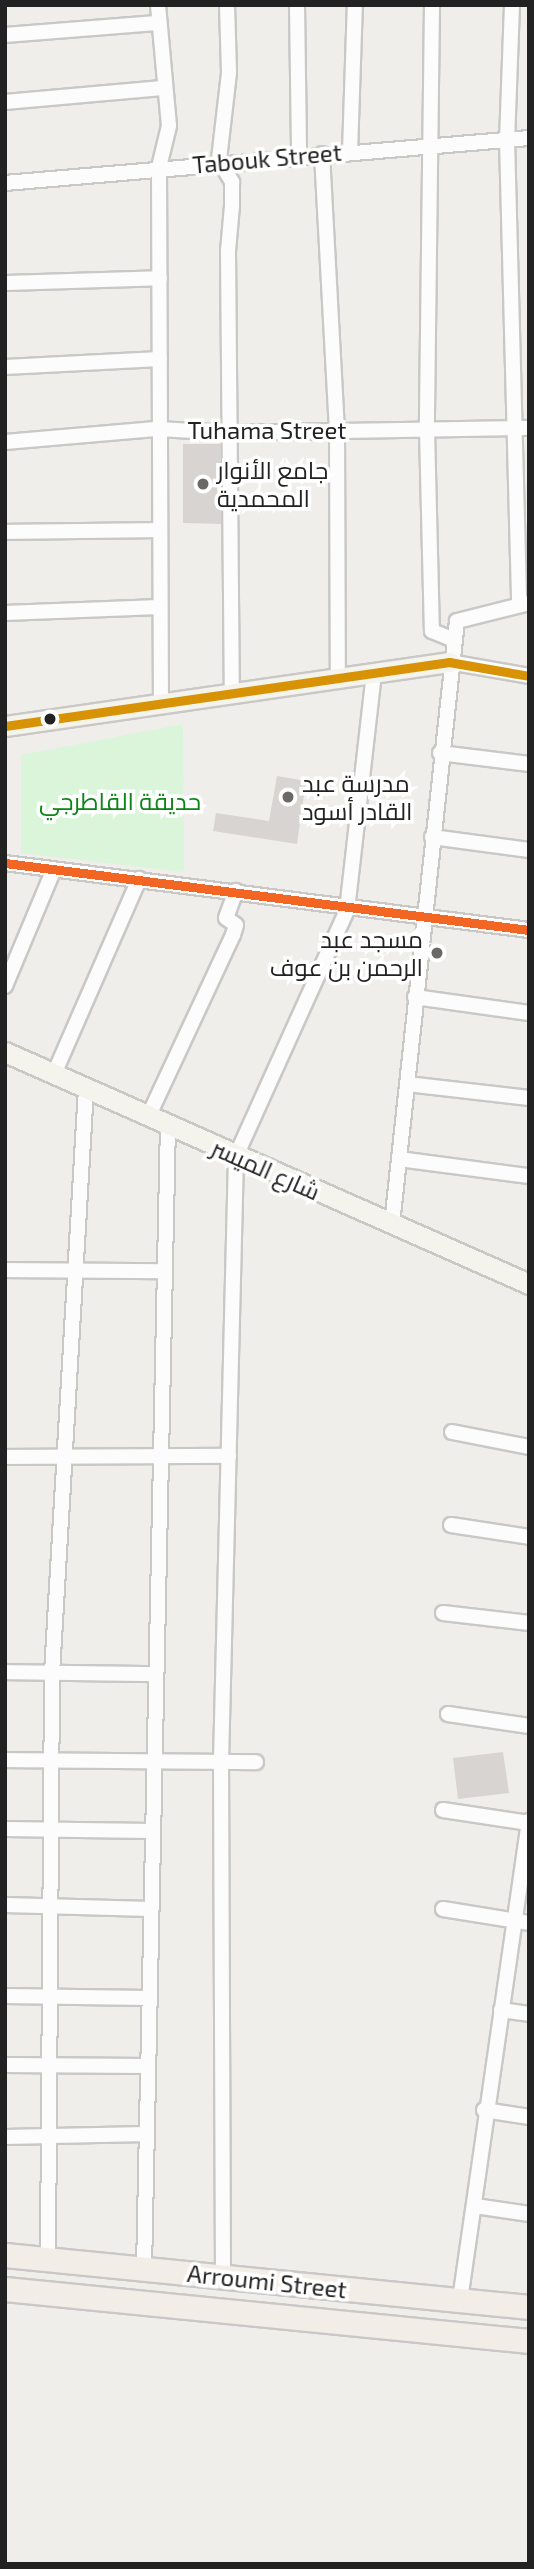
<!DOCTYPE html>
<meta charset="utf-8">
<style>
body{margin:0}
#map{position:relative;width:534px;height:2569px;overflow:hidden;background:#f0eeeb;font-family:"Exo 2",Cairo,sans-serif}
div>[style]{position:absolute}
.park>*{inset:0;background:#daf5da}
.building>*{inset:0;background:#d7d4d2}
.roads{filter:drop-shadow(2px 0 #c9c8c7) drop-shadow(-2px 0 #c9c8c7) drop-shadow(0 2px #c9c8c7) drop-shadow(0 -2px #c9c8c7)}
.street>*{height:14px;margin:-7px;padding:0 7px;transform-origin:7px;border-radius:7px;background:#fdfcfc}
.secondary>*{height:19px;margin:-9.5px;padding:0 9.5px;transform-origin:9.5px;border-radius:9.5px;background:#f4f4ed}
.primary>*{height:23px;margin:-11.5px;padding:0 11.5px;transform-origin:11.5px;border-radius:11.5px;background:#f3ede7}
.bus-1>*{height:9px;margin:-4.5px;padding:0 4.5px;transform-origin:4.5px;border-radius:4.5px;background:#d79205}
.bus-2>*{height:9px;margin:-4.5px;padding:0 4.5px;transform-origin:4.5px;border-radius:4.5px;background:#f26522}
.dots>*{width:19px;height:19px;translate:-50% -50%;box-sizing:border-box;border:4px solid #fff;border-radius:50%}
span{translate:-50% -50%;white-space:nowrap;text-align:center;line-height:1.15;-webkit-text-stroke:7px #fff;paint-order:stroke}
.street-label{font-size:24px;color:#222}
.poi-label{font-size:24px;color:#222}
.left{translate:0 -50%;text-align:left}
.right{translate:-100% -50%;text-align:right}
.park-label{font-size:24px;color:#0c8416}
.frame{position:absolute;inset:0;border:7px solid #222;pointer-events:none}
</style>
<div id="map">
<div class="park">
<i style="clip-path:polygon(183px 724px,184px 872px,21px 853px,21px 755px)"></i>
</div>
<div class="building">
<i style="clip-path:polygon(183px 444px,220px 444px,221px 524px,183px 523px)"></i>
<i style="clip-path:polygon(277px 776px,306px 781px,297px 844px,213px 831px,216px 813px,269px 821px)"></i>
<i style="clip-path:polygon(503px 1752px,509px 1793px,458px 1799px,453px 1758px)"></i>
</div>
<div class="roads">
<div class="street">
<i style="left:158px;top:5px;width:121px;rotate:84.8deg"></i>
<i style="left:169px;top:126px;width:42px;rotate:103.7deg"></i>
<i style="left:159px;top:167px;width:537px;rotate:89.79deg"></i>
<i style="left:227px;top:5px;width:68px;rotate:88.3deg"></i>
<i style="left:229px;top:73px;width:88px;rotate:96.6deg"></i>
<i style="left:219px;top:160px;width:26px;rotate:59deg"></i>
<i style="left:232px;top:182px;width:24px;rotate:90deg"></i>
<i style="left:232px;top:206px;width:45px;rotate:95.1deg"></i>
<i style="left:228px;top:251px;width:441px;rotate:89.5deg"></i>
<i style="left:297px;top:5px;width:151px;rotate:89.2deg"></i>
<i style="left:432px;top:5px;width:425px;rotate:90.7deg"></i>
<i style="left:427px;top:430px;width:201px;rotate:88.6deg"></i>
<i style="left:432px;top:631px;width:24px;rotate:22deg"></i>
<i style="left:512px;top:5px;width:134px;rotate:92.1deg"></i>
<i style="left:507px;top:139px;width:466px;rotate:88.5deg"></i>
<i style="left:5px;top:35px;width:152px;rotate:-4.5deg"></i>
<i style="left:5px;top:102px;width:158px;rotate:-5.1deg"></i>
<i style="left:350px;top:152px;width:147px;rotate:-88.1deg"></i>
<i style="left:322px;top:154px;width:277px;rotate:86.9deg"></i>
<i style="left:337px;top:431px;width:247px;rotate:89.8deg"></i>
<i style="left:5px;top:183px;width:526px;rotate:-4.91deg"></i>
<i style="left:5px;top:283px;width:155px;rotate:-1.8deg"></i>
<i style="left:5px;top:367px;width:155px;rotate:-3deg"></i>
<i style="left:5px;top:442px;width:154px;rotate:-4.9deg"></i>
<i style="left:158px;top:429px;width:71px;rotate:3.2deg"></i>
<i style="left:229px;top:433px;width:300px;rotate:-1deg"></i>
<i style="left:5px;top:532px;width:153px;rotate:-0.7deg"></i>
<i style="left:5px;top:613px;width:154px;rotate:-2.2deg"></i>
<i style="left:449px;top:662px;width:81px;rotate:9.9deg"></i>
<i style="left:440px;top:753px;width:90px;rotate:7deg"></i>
<i style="left:432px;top:837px;width:98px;rotate:7.6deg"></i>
<i style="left:5px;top:863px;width:528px;rotate:7.29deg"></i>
<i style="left:5px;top:986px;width:125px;rotate:-67.3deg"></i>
<i style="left:415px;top:997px;width:115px;rotate:8deg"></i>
<i style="left:54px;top:1074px;width:213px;rotate:-66.4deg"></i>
<i style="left:407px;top:1084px;width:123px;rotate:6.5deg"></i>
<i style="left:149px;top:1115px;width:199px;rotate:-65deg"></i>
<i style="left:233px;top:935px;width:10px;rotate:-73deg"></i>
<i style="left:236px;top:925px;width:12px;rotate:-145deg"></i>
<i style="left:226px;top:918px;width:29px;rotate:-70deg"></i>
<i style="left:399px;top:1159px;width:131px;rotate:7.5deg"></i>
<i style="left:392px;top:1224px;width:606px;rotate:-83.85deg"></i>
<i style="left:457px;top:621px;width:74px;rotate:-14deg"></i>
<i style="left:5px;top:1270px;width:156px;rotate:0.4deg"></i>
<i style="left:452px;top:1432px;width:78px;rotate:11deg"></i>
<i style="left:5px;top:1457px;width:224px;rotate:-0.3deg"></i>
<i style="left:451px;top:1525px;width:79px;rotate:8.7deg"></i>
<i style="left:443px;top:1613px;width:87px;rotate:6.6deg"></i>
<i style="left:5px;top:1672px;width:150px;rotate:0.8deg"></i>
<i style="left:448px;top:1714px;width:82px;rotate:8.4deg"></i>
<i style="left:5px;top:1760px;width:251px;rotate:0.5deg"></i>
<i style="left:443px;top:1810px;width:87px;rotate:8.6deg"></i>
<i style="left:5px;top:1829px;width:147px;rotate:0.8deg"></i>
<i style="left:5px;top:1905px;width:145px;rotate:1.6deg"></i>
<i style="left:443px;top:1909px;width:87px;rotate:9.2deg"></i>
<i style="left:5px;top:1996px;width:144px;rotate:0.8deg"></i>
<i style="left:501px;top:2010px;width:28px;rotate:8deg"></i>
<i style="left:5px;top:2065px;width:142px;rotate:0.4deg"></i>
<i style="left:484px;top:2110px;width:46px;rotate:8.8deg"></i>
<i style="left:5px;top:2137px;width:141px;rotate:-1.2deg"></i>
<i style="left:475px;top:2206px;width:55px;rotate:8.4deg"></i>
<i style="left:48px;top:2259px;width:586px;rotate:-89.61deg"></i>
<i style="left:52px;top:1673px;width:585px;rotate:-86.67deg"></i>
<i style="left:144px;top:2269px;width:1144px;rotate:-88.8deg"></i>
<i style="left:223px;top:2277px;width:515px;rotate:-90.22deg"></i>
<i style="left:221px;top:1762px;width:606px;rotate:-88.58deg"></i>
<i style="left:236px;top:1156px;width:270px;rotate:-65.7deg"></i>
<i style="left:347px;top:910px;width:239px;rotate:-83.5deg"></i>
<i style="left:460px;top:2300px;width:484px;rotate:-81.8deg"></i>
</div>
<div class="secondary">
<i style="left:5px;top:726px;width:449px;rotate:-8.2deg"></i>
<i style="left:5px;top:1052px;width:573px;rotate:23.88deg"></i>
</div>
<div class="primary">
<i style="left:5px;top:2255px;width:527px;rotate:5.67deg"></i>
<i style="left:5px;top:2289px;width:527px;rotate:5.67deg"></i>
</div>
</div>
<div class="bus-1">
<i style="left:5px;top:726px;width:449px;rotate:-8.2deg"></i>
<i style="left:449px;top:662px;width:81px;rotate:9.9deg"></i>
</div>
<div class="bus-2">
<i style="left:5px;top:863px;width:528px;rotate:7.29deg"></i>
</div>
<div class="dots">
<i style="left:203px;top:484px;background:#6a6968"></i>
<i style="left:50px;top:719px;background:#222"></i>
<i style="left:288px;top:797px;background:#6a6968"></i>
<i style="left:437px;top:953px;background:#6a6968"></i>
</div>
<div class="street-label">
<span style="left:267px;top:158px;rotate:-5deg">Tabouk Street</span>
<span style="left:267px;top:430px">Tuhama Street</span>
<span style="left:266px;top:1169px;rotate:24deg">شارع الميسر</span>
<span style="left:267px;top:2281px;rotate:6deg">Arroumi Street</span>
</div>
<div class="poi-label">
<span class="left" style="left:217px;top:484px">جامع الأنوار<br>المحمدية</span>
<span class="left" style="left:302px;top:797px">مدرسة عبد<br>القادر أسود</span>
<span class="right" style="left:423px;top:953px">مسجد عبد<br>الرحمن بن عوف</span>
</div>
<div class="park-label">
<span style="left:120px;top:801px">حديقة القاطرجي</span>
</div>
<div class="frame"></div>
</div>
